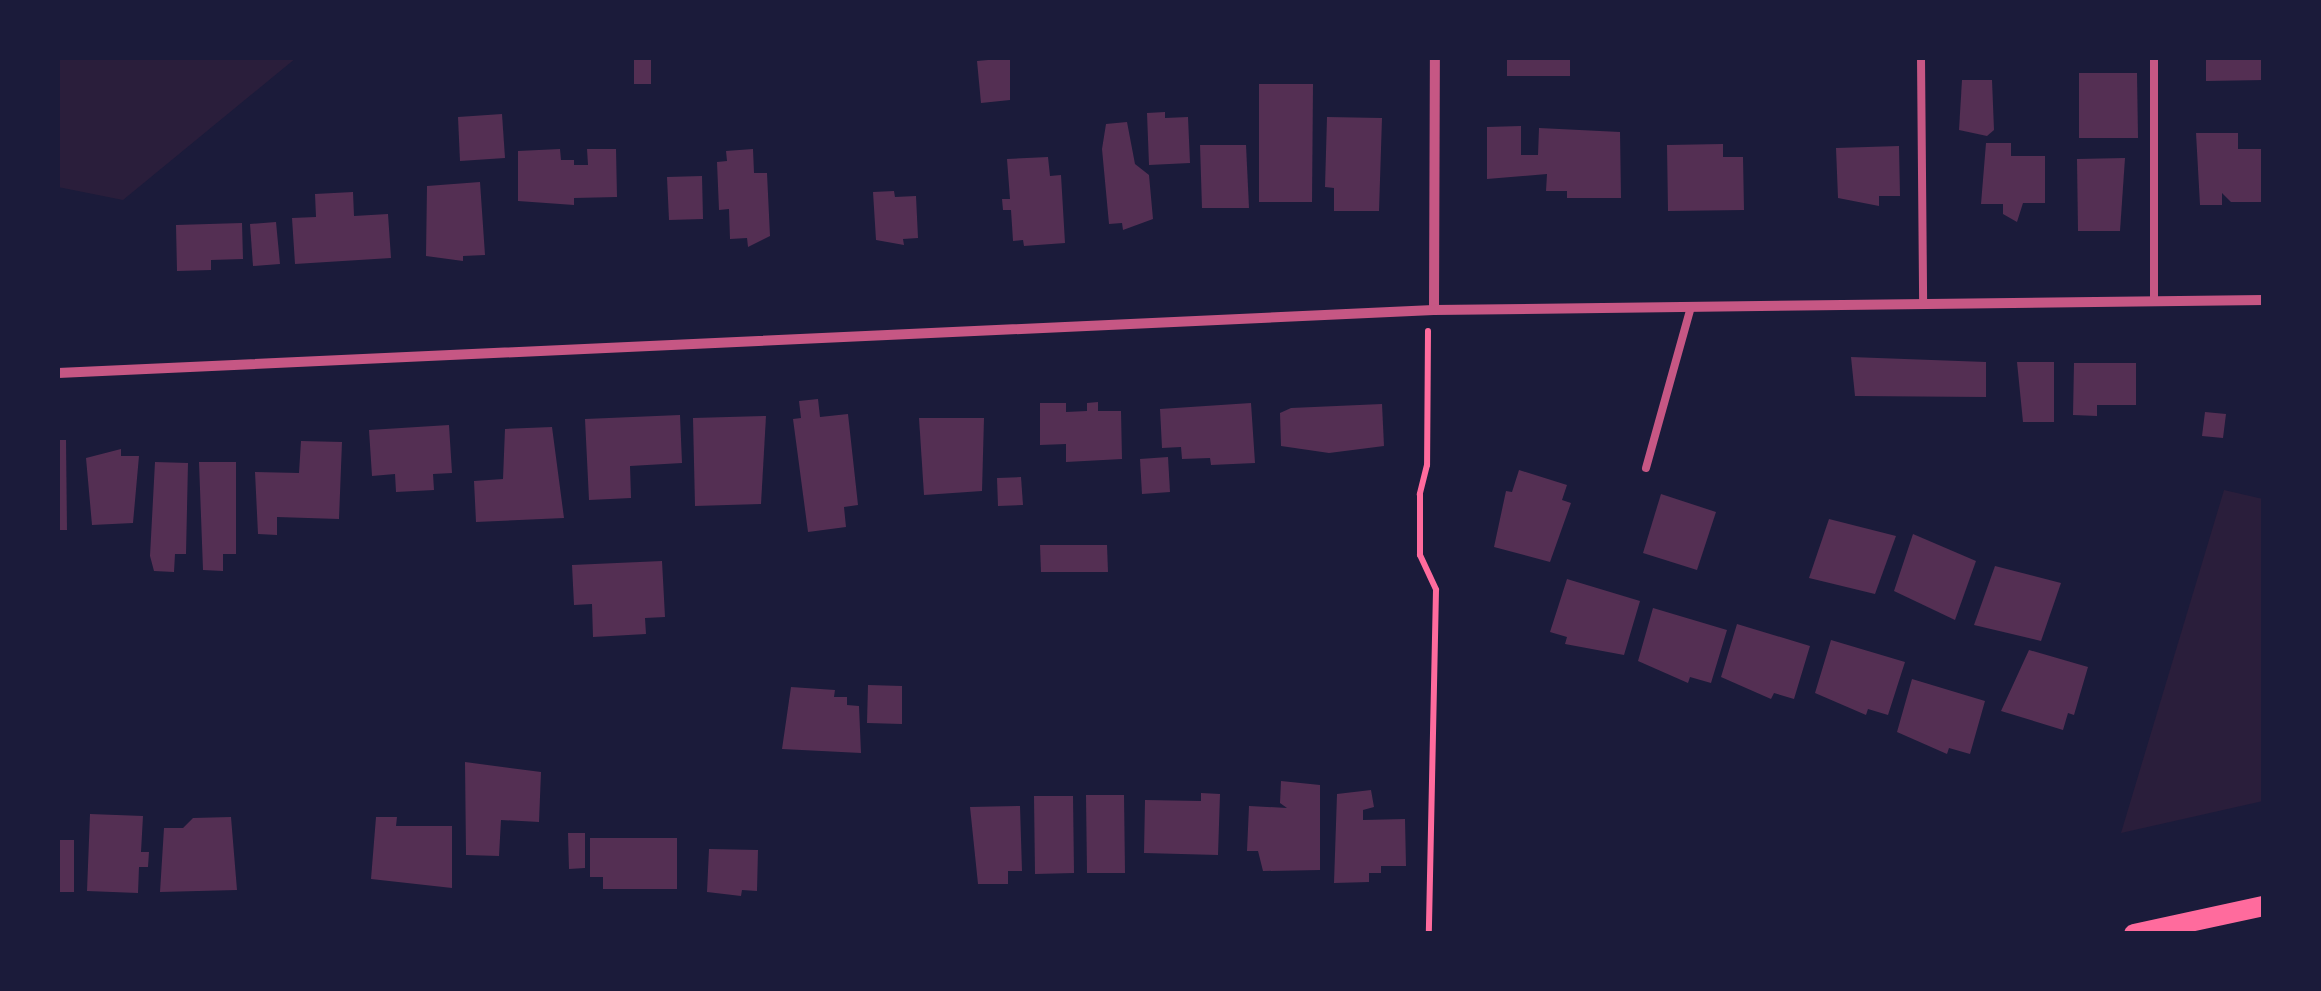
<!DOCTYPE html>
<style>
body{margin:0}
#map{position:relative;width:2321px;height:991px;overflow:hidden;background:#1b1b3a;font-family:"Fira Sans",sans-serif}
div>[style]{position:absolute}
.green>*{inset:0;background:#2a1e3b}
.building>*{inset:0;background:#542f53}
.path>*{height:6px;margin:-3px;padding:0 3px;transform-origin:3px;border-radius:3px;background:#ff6b9d}
.service>*{height:8px;margin:-4px;padding:0 4px;transform-origin:4px;border-radius:4px;background:#c65784}
.minor>*{height:10px;margin:-5px;padding:0 5px;transform-origin:5px;border-radius:5px;background:#c65784}
.secondary>*{height:20px;margin:-10px;padding:0 10px;transform-origin:10px;border-radius:10px;background:#ff6b9d}
span{translate:-50% -50%;white-space:nowrap;text-align:center;line-height:1.15;-webkit-text-stroke:8px #1b1b3a;paint-order:stroke}
.frame{position:absolute;inset:0;border:60px solid #1b1b3a;pointer-events:none}
</style>
<div id="map">
<div class="green">
<i style="clip-path:polygon(58px 58px,296px 58px,123px 200px,58px 187px)"></i>
<i style="clip-path:polygon(2224px 490px,2263px 499px,2263px 801px,2121px 833px)"></i>
</div>
<div class="building">
<i style="clip-path:polygon(634px 58px,651px 58px,651px 84px,634px 84px)"></i>
<i style="clip-path:polygon(1010px 58px,1010px 100px,981px 103px,977px 61px)"></i>
<i style="clip-path:polygon(1507px 58px,1570px 58px,1570px 76px,1507px 76px)"></i>
<i style="clip-path:polygon(2206px 58px,2264px 58px,2264px 80px,2206px 81px)"></i>
<i style="clip-path:polygon(2079px 73px,2137px 73px,2138px 138px,2079px 138px)"></i>
<i style="clip-path:polygon(1962px 80px,1992px 80px,1994px 130px,1987px 136px,1959px 130px)"></i>
<i style="clip-path:polygon(1259px 84px,1313px 84px,1312px 202px,1259px 202px)"></i>
<i style="clip-path:polygon(1165px 112px,1165px 118px,1188px 117px,1190px 163px,1149px 165px,1147px 113px)"></i>
<i style="clip-path:polygon(502px 114px,505px 158px,460px 161px,458px 117px)"></i>
<i style="clip-path:polygon(1327px 117px,1382px 118px,1379px 211px,1334px 211px,1334px 188px,1325px 187px)"></i>
<i style="clip-path:polygon(1127px 122px,1135px 164px,1149px 175px,1153px 219px,1123px 230px,1122px 223px,1109px 224px,1102px 149px,1106px 124px)"></i>
<i style="clip-path:polygon(1521px 126px,1521px 155px,1538px 155px,1539px 128px,1620px 132px,1621px 198px,1567px 198px,1567px 191px,1546px 191px,1547px 174px,1487px 179px,1487px 127px)"></i>
<i style="clip-path:polygon(2196px 133px,2238px 133px,2238px 149px,2264px 149px,2264px 202px,2231px 202px,2222px 193px,2222px 205px,2200px 205px)"></i>
<i style="clip-path:polygon(1986px 143px,2011px 143px,2011px 156px,2045px 156px,2045px 203px,2023px 203px,2017px 222px,2003px 214px,2003px 204px,1981px 204px)"></i>
<i style="clip-path:polygon(1723px 144px,1723px 157px,1743px 157px,1744px 210px,1668px 211px,1667px 145px)"></i>
<i style="clip-path:polygon(1200px 145px,1246px 145px,1249px 208px,1202px 208px)"></i>
<i style="clip-path:polygon(1899px 146px,1900px 196px,1879px 196px,1879px 206px,1838px 198px,1836px 148px)"></i>
<i style="clip-path:polygon(560px 149px,561px 160px,574px 160px,574px 165px,588px 165px,587px 149px,616px 149px,617px 197px,574px 198px,574px 205px,518px 201px,518px 151px)"></i>
<i style="clip-path:polygon(753px 149px,754px 173px,767px 173px,770px 236px,748px 247px,747px 238px,730px 239px,729px 209px,719px 210px,717px 162px,727px 161px,726px 151px)"></i>
<i style="clip-path:polygon(1048px 157px,1050px 176px,1061px 175px,1065px 243px,1024px 246px,1023px 240px,1013px 241px,1011px 210px,1003px 210px,1002px 199px,1010px 199px,1007px 159px)"></i>
<i style="clip-path:polygon(2125px 158px,2120px 231px,2078px 231px,2077px 159px)"></i>
<i style="clip-path:polygon(702px 176px,703px 219px,669px 220px,667px 177px)"></i>
<i style="clip-path:polygon(480px 182px,485px 255px,463px 256px,463px 261px,426px 256px,427px 186px)"></i>
<i style="clip-path:polygon(894px 191px,895px 197px,916px 196px,918px 238px,903px 239px,904px 245px,876px 240px,873px 192px)"></i>
<i style="clip-path:polygon(353px 192px,354px 216px,388px 214px,391px 258px,295px 264px,292px 218px,316px 217px,315px 194px)"></i>
<i style="clip-path:polygon(276px 222px,280px 264px,253px 266px,250px 224px)"></i>
<i style="clip-path:polygon(242px 223px,243px 259px,211px 260px,211px 270px,177px 271px,176px 225px)"></i>
<i style="clip-path:polygon(1851px 357px,1986px 362px,1986px 397px,1855px 396px)"></i>
<i style="clip-path:polygon(2017px 362px,2054px 362px,2054px 422px,2023px 422px)"></i>
<i style="clip-path:polygon(2074px 363px,2136px 363px,2136px 405px,2097px 405px,2097px 416px,2073px 415px)"></i>
<i style="clip-path:polygon(818px 399px,820px 417px,848px 414px,858px 505px,844px 507px,846px 527px,808px 532px,793px 419px,801px 418px,799px 401px)"></i>
<i style="clip-path:polygon(1098px 402px,1098px 411px,1121px 411px,1122px 459px,1066px 462px,1066px 444px,1040px 445px,1040px 403px,1066px 403px,1066px 412px,1087px 411px,1087px 403px)"></i>
<i style="clip-path:polygon(1251px 403px,1255px 463px,1211px 465px,1210px 458px,1182px 459px,1181px 447px,1162px 448px,1160px 409px)"></i>
<i style="clip-path:polygon(1382px 404px,1384px 446px,1329px 453px,1281px 446px,1280px 413px,1291px 408px)"></i>
<i style="clip-path:polygon(2205px 412px,2226px 414px,2223px 438px,2202px 436px)"></i>
<i style="clip-path:polygon(680px 415px,682px 463px,630px 466px,631px 498px,589px 500px,585px 419px)"></i>
<i style="clip-path:polygon(766px 416px,761px 504px,695px 506px,693px 418px)"></i>
<i style="clip-path:polygon(919px 418px,984px 418px,982px 491px,924px 495px)"></i>
<i style="clip-path:polygon(449px 425px,452px 473px,433px 474px,434px 490px,396px 492px,395px 474px,372px 476px,369px 430px)"></i>
<i style="clip-path:polygon(552px 427px,564px 518px,476px 522px,474px 481px,503px 479px,505px 429px)"></i>
<i style="clip-path:polygon(58px 440px,66px 440px,67px 530px,58px 530px)"></i>
<i style="clip-path:polygon(301px 441px,342px 442px,339px 519px,277px 517px,277px 535px,258px 534px,255px 472px,299px 473px)"></i>
<i style="clip-path:polygon(121px 449px,121px 456px,139px 456px,133px 523px,92px 525px,86px 458px)"></i>
<i style="clip-path:polygon(1168px 457px,1170px 492px,1142px 494px,1140px 459px)"></i>
<i style="clip-path:polygon(155px 462px,188px 463px,186px 554px,175px 554px,174px 572px,154px 571px,150px 556px)"></i>
<i style="clip-path:polygon(199px 462px,236px 462px,236px 554px,223px 554px,223px 571px,203px 570px)"></i>
<i style="clip-path:polygon(1519px 470px,1567px 485px,1562px 500px,1571px 503px,1550px 562px,1494px 547px,1506px 491px,1512px 492px)"></i>
<i style="clip-path:polygon(1021px 477px,1023px 505px,998px 506px,997px 478px)"></i>
<i style="clip-path:polygon(1661px 494px,1716px 512px,1697px 570px,1643px 553px)"></i>
<i style="clip-path:polygon(1829px 519px,1896px 536px,1875px 594px,1809px 578px)"></i>
<i style="clip-path:polygon(1913px 534px,1976px 561px,1955px 620px,1894px 591px)"></i>
<i style="clip-path:polygon(1040px 545px,1107px 545px,1108px 572px,1041px 572px)"></i>
<i style="clip-path:polygon(662px 561px,665px 617px,645px 618px,646px 634px,593px 637px,592px 604px,574px 605px,572px 565px)"></i>
<i style="clip-path:polygon(1995px 566px,2061px 583px,2041px 641px,1974px 625px)"></i>
<i style="clip-path:polygon(1567px 579px,1640px 601px,1624px 655px,1565px 644px,1567px 637px,1550px 632px)"></i>
<i style="clip-path:polygon(1653px 608px,1727px 630px,1711px 683px,1690px 677px,1688px 683px,1638px 661px)"></i>
<i style="clip-path:polygon(1737px 624px,1810px 646px,1794px 699px,1774px 693px,1771px 699px,1721px 677px)"></i>
<i style="clip-path:polygon(1831px 640px,1905px 662px,1888px 715px,1868px 709px,1866px 715px,1815px 693px)"></i>
<i style="clip-path:polygon(2029px 650px,2088px 667px,2074px 715px,2068px 713px,2063px 730px,2001px 711px)"></i>
<i style="clip-path:polygon(1912px 679px,1985px 701px,1970px 754px,1949px 748px,1947px 754px,1897px 732px)"></i>
<i style="clip-path:polygon(868px 685px,902px 686px,902px 724px,867px 723px)"></i>
<i style="clip-path:polygon(791px 687px,835px 690px,834px 697px,847px 697px,847px 705px,859px 706px,861px 753px,782px 749px)"></i>
<i style="clip-path:polygon(465px 762px,541px 772px,539px 822px,501px 820px,499px 856px,466px 855px)"></i>
<i style="clip-path:polygon(1281px 781px,1320px 785px,1320px 870px,1263px 871px,1258px 851px,1247px 851px,1249px 806px,1287px 808px,1280px 803px)"></i>
<i style="clip-path:polygon(1371px 790px,1374px 807px,1363px 810px,1363px 820px,1405px 819px,1406px 866px,1381px 866px,1381px 873px,1369px 873px,1369px 882px,1334px 883px,1337px 794px)"></i>
<i style="clip-path:polygon(1201px 793px,1220px 794px,1218px 855px,1144px 853px,1145px 800px,1201px 801px)"></i>
<i style="clip-path:polygon(1086px 795px,1124px 795px,1125px 873px,1087px 873px)"></i>
<i style="clip-path:polygon(1034px 796px,1073px 796px,1074px 873px,1035px 874px)"></i>
<i style="clip-path:polygon(1020px 806px,1022px 871px,1008px 871px,1008px 884px,978px 884px,970px 807px)"></i>
<i style="clip-path:polygon(90px 814px,143px 816px,141px 852px,149px 852px,148px 867px,139px 867px,138px 893px,87px 891px)"></i>
<i style="clip-path:polygon(231px 817px,237px 890px,160px 892px,164px 828px,183px 828px,193px 818px)"></i>
<i style="clip-path:polygon(376px 817px,397px 817px,396px 826px,452px 826px,452px 888px,371px 879px)"></i>
<i style="clip-path:polygon(568px 833px,585px 833px,585px 868px,569px 869px)"></i>
<i style="clip-path:polygon(590px 838px,677px 838px,677px 889px,603px 889px,603px 877px,590px 877px)"></i>
<i style="clip-path:polygon(58px 840px,74px 840px,74px 892px,58px 892px)"></i>
<i style="clip-path:polygon(709px 849px,758px 850px,757px 891px,742px 890px,741px 896px,707px 892px)"></i>
</div>
<div class="path">
<i style="left:1428px;top:331px;width:134px;rotate:90.4deg"></i>
<i style="left:1427px;top:465px;width:30px;rotate:104deg"></i>
<i style="left:1420px;top:494px;width:61px;rotate:90deg"></i>
<i style="left:1420px;top:555px;width:38px;rotate:65deg"></i>
<i style="left:1436px;top:590px;width:341px;rotate:91.2deg"></i>
</div>
<div class="service">
<i style="left:1921px;top:58px;width:246px;rotate:89.5deg"></i>
<i style="left:2154px;top:301px;width:243px;rotate:-90deg"></i>
<i style="left:1646px;top:468px;width:167px;rotate:-74.4deg"></i>
</div>
<div class="minor">
<i style="left:1434px;top:310px;width:252px;rotate:-89.8deg"></i>
<i style="left:58px;top:373px;width:1377px;rotate:-2.62deg"></i>
<i style="left:1434px;top:310px;width:830px;rotate:-0.69deg"></i>
</div>
<div class="secondary">
<i style="left:2134px;top:934px;width:133px;rotate:-12.2deg"></i>
</div>
<div class="frame"></div>
</div>
